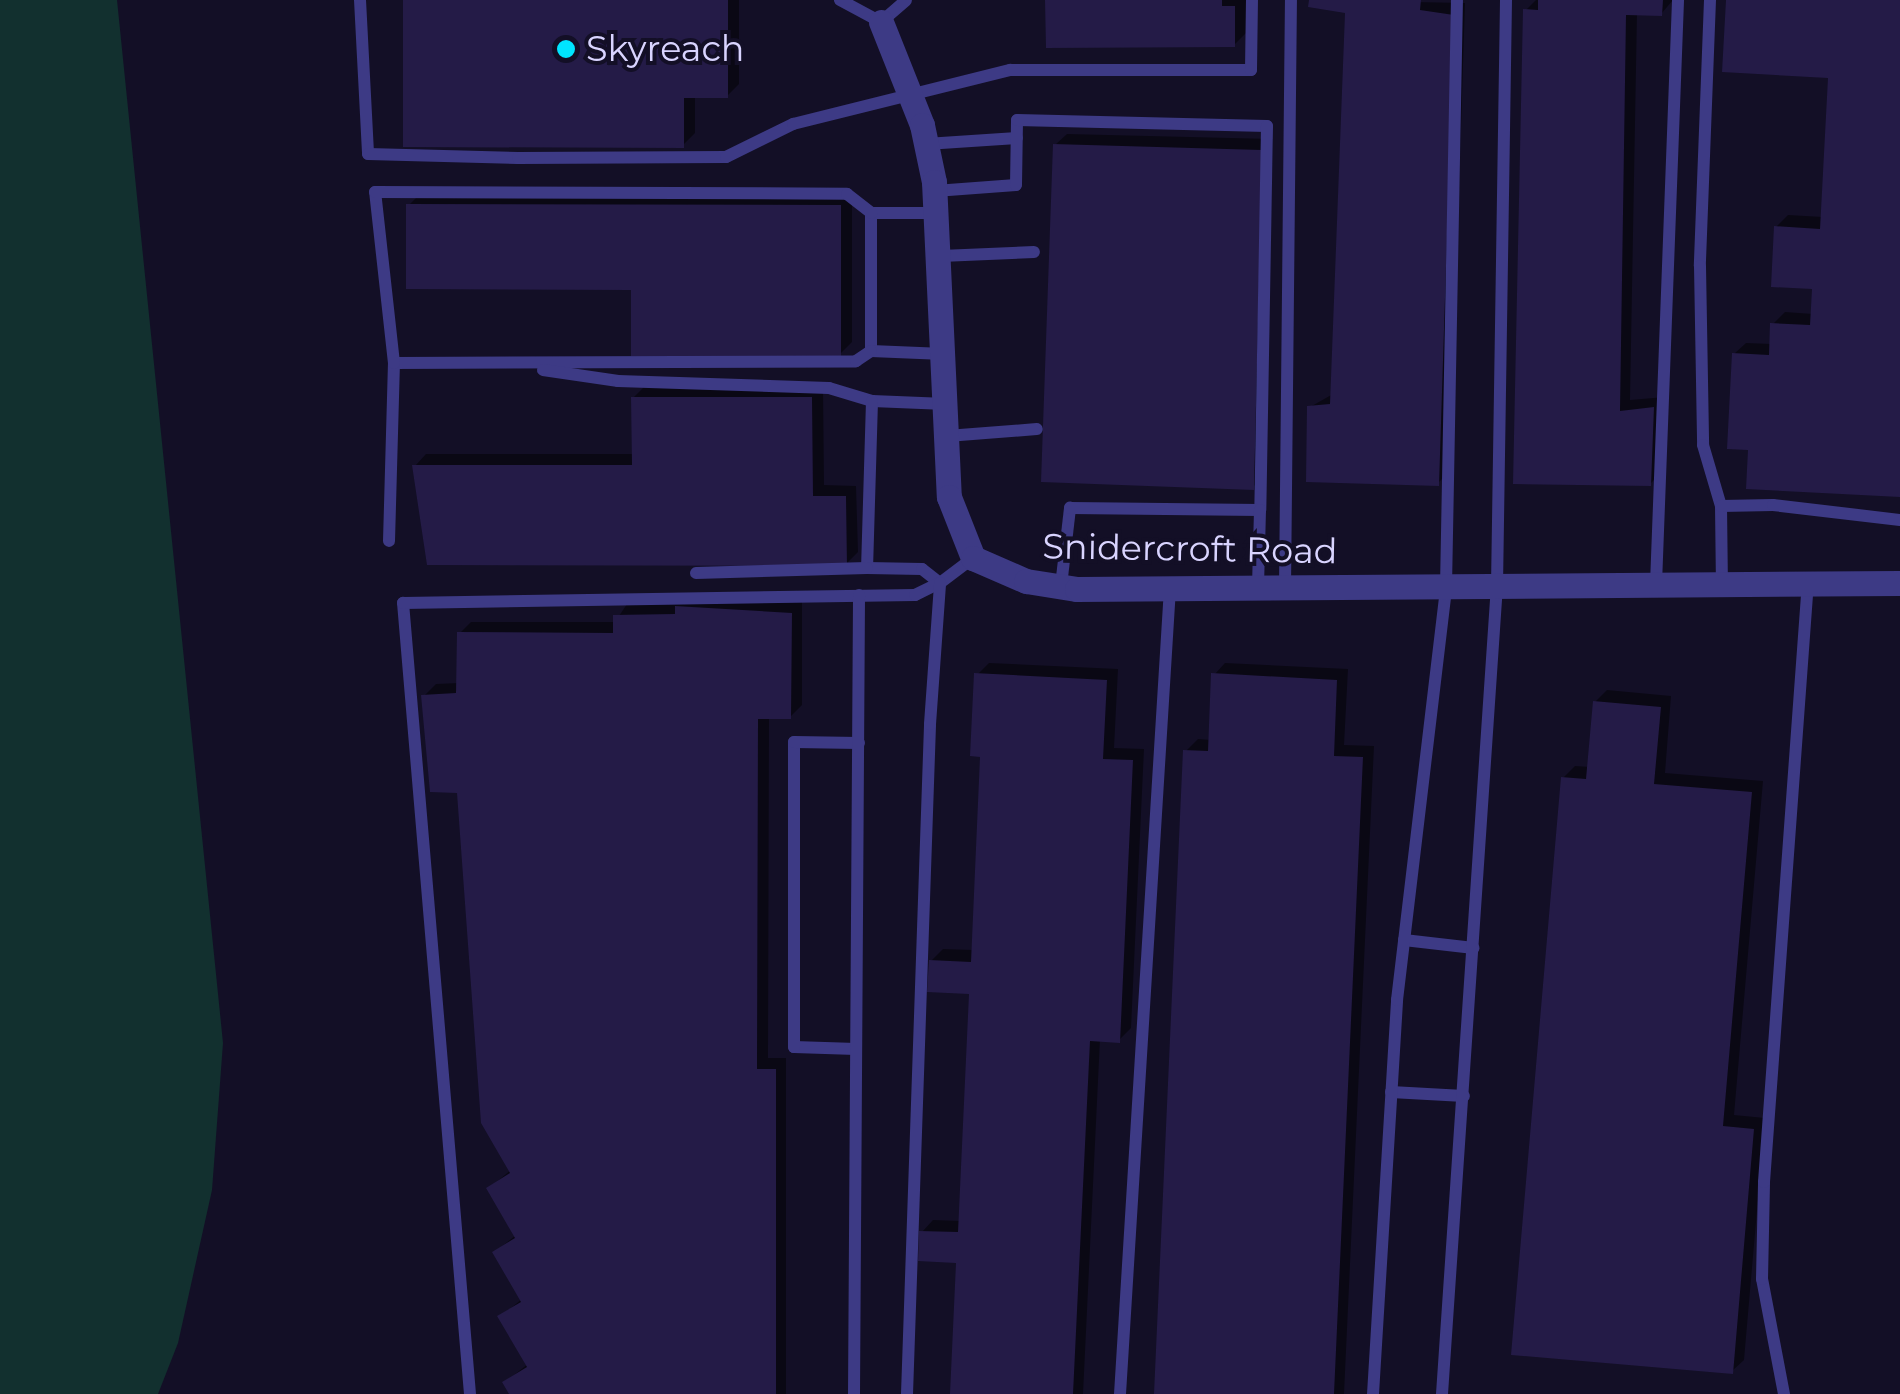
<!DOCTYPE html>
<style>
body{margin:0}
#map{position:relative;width:1900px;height:1394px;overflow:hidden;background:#130f26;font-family:Montserrat,sans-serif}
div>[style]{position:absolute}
.green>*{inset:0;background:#12302f}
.shadow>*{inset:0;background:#0007}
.building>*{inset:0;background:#241b47}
.lane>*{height:12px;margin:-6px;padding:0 6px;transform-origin:6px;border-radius:6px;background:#3d3a85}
.street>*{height:25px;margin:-12.5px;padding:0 12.5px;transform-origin:12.5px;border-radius:12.5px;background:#3d3a85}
.dots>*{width:28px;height:28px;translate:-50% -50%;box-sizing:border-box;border:5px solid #130f26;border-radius:50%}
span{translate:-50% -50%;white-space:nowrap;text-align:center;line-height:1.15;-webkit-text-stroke:8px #130f26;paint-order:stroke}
.poi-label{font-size:35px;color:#d9d4ff}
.left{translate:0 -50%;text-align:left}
.street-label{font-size:35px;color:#d9d4ff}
</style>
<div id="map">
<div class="green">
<i style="clip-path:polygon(0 0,117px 0,223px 1043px,212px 1190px,178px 1343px,158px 1394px,0 1394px)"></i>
</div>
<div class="shadow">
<i style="clip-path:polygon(406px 0,739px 0,739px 84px,727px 96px,695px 96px,695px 133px,683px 145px)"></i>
<i style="clip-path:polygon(1048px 0,1246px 0,1246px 33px,1234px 45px)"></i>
<i style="clip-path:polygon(1311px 0,1465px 3px,1450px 471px,1438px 483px,1310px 407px,1333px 394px,1348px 11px)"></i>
<i style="clip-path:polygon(1536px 0,1673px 0,1661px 14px,1637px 13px,1630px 400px,1665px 397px,1662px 472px,1650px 484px,1516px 481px,1526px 10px)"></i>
<i style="clip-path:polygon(1729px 0,1900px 0,1900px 495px,1750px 448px,1734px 354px,1746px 343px,1772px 344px,1773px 324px,1785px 312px,1813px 314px,1814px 286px,1776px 227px,1788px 215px,1823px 217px,1831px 76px)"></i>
<i style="clip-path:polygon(1067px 134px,1273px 139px,1264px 475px,1253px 487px,1055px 145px)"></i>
<i style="clip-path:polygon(420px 194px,852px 194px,852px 342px,840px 354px,633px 287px,408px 206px)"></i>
<i style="clip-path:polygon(645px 386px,823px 386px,824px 485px,856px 486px,858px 552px,846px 564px,415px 466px,426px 454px,634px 454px,633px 398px)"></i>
<i style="clip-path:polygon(802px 602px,802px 705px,790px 717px,769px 716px,768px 1058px,786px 1058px,786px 1394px,512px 1394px,505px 1382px,528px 1364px,500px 1317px,522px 1299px,495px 1252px,516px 1235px,489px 1188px,511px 1170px,459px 790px,424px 696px,436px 684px,459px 683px,459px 634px,471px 622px,615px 622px,627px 604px)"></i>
<i style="clip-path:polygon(989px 663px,1118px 669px,1114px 748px,1144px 749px,1131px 1028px,1119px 1040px,1100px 1039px,1083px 1394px,953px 1394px,959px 1261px,922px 1232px,933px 1220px,961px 1221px,972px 992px,931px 961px,943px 949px,974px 950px,983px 754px,977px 675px)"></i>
<i style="clip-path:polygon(1225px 663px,1348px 669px,1344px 745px,1374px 746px,1344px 1394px,1156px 1394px,1186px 751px,1198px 739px,1211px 740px,1214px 675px)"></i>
<i style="clip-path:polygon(1607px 690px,1671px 696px,1665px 773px,1763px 781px,1734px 1115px,1765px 1118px,1744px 1360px,1732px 1371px,1563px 778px,1575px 766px,1590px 767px,1595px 702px)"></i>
</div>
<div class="building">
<i style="clip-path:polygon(403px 0,728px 0,728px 98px,684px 98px,684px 148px,403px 147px)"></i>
<i style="clip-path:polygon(1045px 0,1222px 0,1222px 6px,1235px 6px,1235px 47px,1046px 48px)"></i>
<i style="clip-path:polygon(1309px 0,1421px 0,1420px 10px,1454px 15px,1439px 486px,1306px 482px,1307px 406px,1330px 404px,1345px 13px,1308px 7px)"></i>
<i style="clip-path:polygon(1538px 0,1663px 0,1662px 16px,1626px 15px,1620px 411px,1654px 407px,1651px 486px,1513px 484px,1523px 9px,1538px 10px)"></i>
<i style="clip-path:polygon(1726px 0,1900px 0,1900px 497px,1746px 489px,1748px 450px,1727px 449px,1732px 353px,1769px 355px,1770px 323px,1810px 325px,1812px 289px,1771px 287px,1774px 226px,1820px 229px,1828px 78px,1722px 72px)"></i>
<i style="clip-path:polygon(1053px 144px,1262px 150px,1254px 490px,1041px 482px)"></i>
<i style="clip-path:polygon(406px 204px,841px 205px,841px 356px,631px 356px,631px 290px,406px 289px)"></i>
<i style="clip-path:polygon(631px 397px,812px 397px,813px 496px,846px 496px,847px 566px,427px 565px,412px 465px,632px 465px)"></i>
<i style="clip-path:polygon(675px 606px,792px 613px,791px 719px,758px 719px,757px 1069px,776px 1069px,776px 1394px,509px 1394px,502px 1382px,527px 1367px,497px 1316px,521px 1302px,492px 1252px,515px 1238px,486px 1188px,510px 1173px,481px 1123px,457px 793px,430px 792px,421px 695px,456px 693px,457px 632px,613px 633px,613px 615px,675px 614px)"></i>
<i style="clip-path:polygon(974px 673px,1107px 680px,1103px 759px,1133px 760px,1120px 1043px,1090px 1041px,1073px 1394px,950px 1394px,956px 1263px,918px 1261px,919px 1231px,958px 1232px,969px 994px,927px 992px,929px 960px,971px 962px,980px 757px,970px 756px)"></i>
<i style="clip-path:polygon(1211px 673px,1337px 680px,1334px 756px,1363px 757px,1334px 1394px,1154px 1394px,1183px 750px,1208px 751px)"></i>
<i style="clip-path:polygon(1593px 701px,1661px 707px,1654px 784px,1752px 792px,1723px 1126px,1754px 1129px,1733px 1374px,1511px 1355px,1561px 777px,1586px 779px)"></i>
</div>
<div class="lane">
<i style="left:360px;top:0;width:154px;rotate:87deg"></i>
<i style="left:368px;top:154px;width:150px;rotate:1.5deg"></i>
<i style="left:518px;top:158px;width:208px;rotate:-0.3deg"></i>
<i style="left:726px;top:157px;width:75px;rotate:-26.2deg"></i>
<i style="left:793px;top:124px;width:224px;rotate:-14deg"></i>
<i style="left:1010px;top:70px;width:241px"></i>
<i style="left:1251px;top:70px;width:70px;rotate:-89.2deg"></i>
<i style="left:840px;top:0;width:47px;rotate:28.2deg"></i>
<i style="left:1710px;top:0;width:266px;rotate:92.2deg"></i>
<i style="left:1700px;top:266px;width:179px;rotate:89deg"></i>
<i style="left:1703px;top:445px;width:64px;rotate:73.6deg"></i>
<i style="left:1721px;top:506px;width:77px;rotate:89.3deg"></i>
<i style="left:881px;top:22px;width:33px;rotate:-41deg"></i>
<i style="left:926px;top:144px;width:91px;rotate:-3.8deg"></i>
<i style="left:935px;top:191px;width:81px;rotate:-4.2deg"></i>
<i style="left:1016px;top:185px;width:65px;rotate:-89.1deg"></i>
<i style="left:1017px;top:120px;width:250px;rotate:1.4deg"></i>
<i style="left:1267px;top:126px;width:384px;rotate:91deg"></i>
<i style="left:937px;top:213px;width:66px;rotate:180deg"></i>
<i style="left:871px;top:213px;width:138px;rotate:90deg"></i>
<i style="left:871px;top:351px;width:73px;rotate:2.4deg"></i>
<i style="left:941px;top:256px;width:93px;rotate:-2.5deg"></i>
<i style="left:394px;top:363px;width:462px;rotate:-0.2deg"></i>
<i style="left:856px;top:361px;width:18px;rotate:-34deg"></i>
<i style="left:543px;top:370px;width:76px;rotate:8.3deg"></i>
<i style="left:618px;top:381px;width:211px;rotate:1.9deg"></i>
<i style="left:829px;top:388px;width:45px;rotate:16.8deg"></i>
<i style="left:946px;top:404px;width:74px;rotate:-177.7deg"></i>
<i style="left:872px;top:401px;width:167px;rotate:91.7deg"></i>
<i style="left:867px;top:568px;width:55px;rotate:1deg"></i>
<i style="left:922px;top:569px;width:23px;rotate:38deg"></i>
<i style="left:940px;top:583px;width:41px;rotate:-37.1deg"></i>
<i style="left:947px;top:436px;width:90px;rotate:-4.4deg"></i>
<i style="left:1721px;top:506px;width:52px;rotate:-1.1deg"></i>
<i style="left:1773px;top:505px;width:128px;rotate:6.7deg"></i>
<i style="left:389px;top:541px;width:178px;rotate:-88.4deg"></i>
<i style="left:394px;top:363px;width:172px;rotate:-96.3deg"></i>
<i style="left:375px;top:192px;width:472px;rotate:0.2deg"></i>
<i style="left:847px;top:194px;width:31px;rotate:38deg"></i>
<i style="left:696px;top:573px;width:171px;rotate:-1.7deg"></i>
<i style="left:1656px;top:584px;width:584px;rotate:-87.84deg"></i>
<i style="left:1061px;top:586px;width:79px;rotate:-83.4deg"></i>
<i style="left:1070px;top:508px;width:190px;rotate:0.6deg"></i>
<i style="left:1260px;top:510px;width:78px;rotate:91.5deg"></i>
<i style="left:1285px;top:588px;width:588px;rotate:-89.42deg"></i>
<i style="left:1404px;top:940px;width:70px;rotate:6.5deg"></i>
<i style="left:856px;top:1049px;width:62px;rotate:-178.2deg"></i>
<i style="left:794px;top:1047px;width:305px;rotate:-90deg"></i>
<i style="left:794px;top:742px;width:65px;rotate:0.9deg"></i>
<i style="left:1391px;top:1092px;width:73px;rotate:3.1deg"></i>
<i style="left:470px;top:1394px;width:794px;rotate:-94.84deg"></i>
<i style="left:403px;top:603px;width:512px;rotate:-0.9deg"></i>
<i style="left:915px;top:595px;width:28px;rotate:-26deg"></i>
<i style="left:854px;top:1394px;width:799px;rotate:-89.64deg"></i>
<i style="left:907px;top:1394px;width:670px;rotate:-88.03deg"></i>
<i style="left:930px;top:724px;width:141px;rotate:-85.9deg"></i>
<i style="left:1120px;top:1394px;width:808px;rotate:-86.45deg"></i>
<i style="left:1373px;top:1394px;width:395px;rotate:-86.5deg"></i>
<i style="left:1397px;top:1000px;width:416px;rotate:-83.2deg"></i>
<i style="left:1446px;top:587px;width:587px;rotate:-88.93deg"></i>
<i style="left:1442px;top:1394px;width:810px;rotate:-86.11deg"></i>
<i style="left:1497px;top:586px;width:586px;rotate:-89.12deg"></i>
<i style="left:1784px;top:1394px;width:117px;rotate:-100.8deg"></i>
<i style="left:1762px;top:1279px;width:97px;rotate:-88.8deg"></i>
<i style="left:1764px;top:1182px;width:603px;rotate:-85.81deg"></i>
</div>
<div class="street">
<i style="left:881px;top:22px;width:111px;rotate:68.3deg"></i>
<i style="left:922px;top:125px;width:58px;rotate:78.1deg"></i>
<i style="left:934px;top:182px;width:315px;rotate:87.3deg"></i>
<i style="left:949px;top:497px;width:66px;rotate:68.5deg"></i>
<i style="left:973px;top:558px;width:58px;rotate:23.5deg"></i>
<i style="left:1026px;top:581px;width:52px;rotate:8.9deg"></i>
<i style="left:1077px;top:589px;width:823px;rotate:-0.42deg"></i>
</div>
<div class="dots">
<i style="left:566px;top:49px;background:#00e5ff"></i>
</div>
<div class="poi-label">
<span class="left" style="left:586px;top:49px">Skyreach</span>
</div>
<div class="street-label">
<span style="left:1190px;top:549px;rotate:1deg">Snidercroft Road</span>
</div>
</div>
